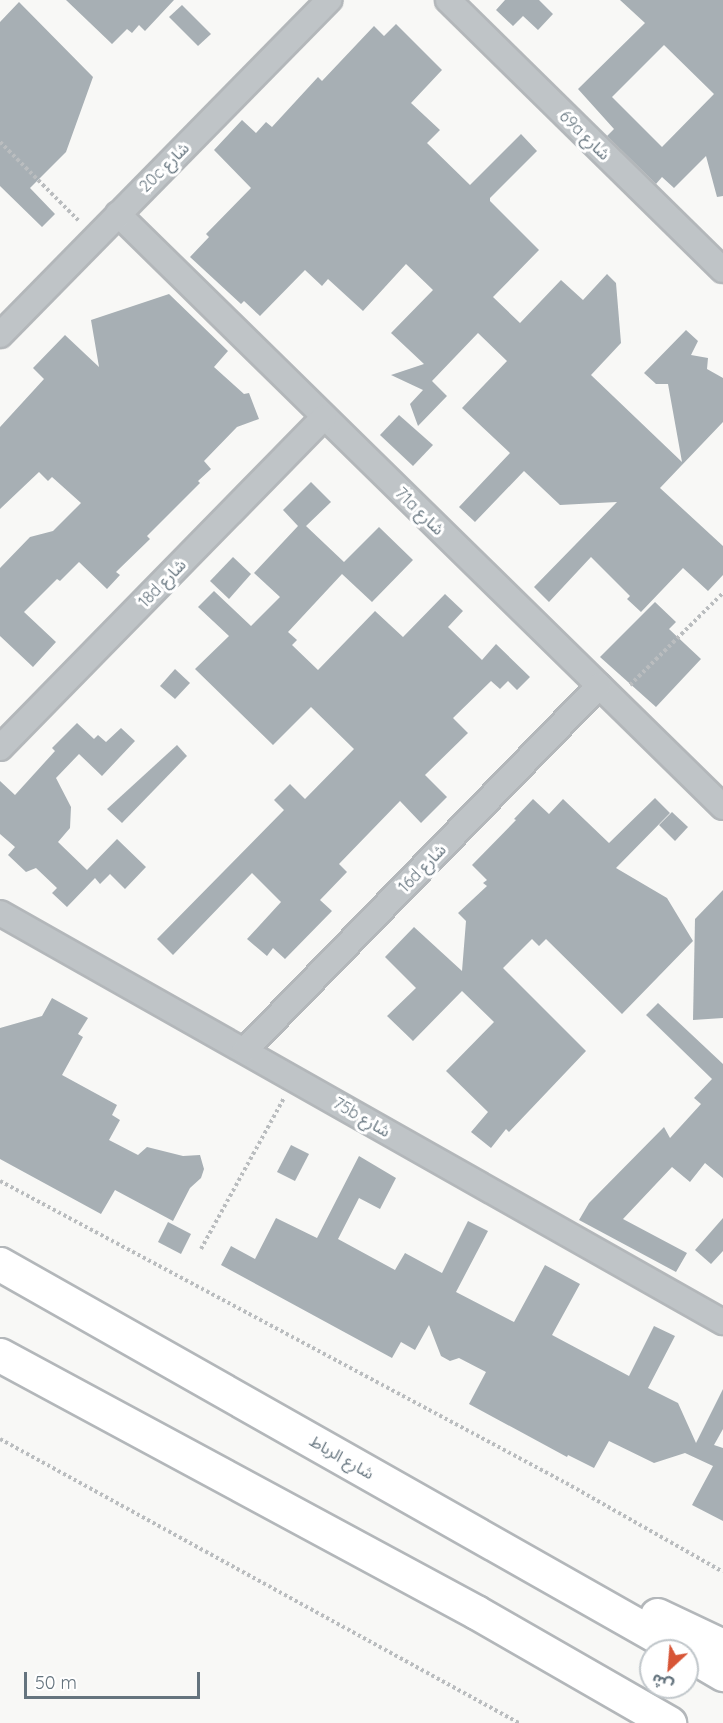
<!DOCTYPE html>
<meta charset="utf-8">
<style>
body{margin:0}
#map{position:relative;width:723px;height:1723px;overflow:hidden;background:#f8f8f6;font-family:Quicksand,"Noto Sans Arabic",sans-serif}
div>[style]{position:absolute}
.building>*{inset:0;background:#a7afb4}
.path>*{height:4px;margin-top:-2px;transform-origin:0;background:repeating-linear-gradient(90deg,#babdbf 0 3px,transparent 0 6px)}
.roads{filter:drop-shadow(2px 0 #b3b7ba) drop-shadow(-2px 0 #b3b7ba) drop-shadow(0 2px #b3b7ba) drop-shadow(0 -2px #b3b7ba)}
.street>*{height:24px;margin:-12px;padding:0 12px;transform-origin:12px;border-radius:12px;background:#bfc4c7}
.highway>*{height:33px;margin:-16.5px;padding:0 16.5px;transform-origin:16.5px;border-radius:16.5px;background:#fff}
span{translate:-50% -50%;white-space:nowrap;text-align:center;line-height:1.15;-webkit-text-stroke:6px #fff;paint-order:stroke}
.street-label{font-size:16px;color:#65747e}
.north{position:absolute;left:639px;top:1639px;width:60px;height:60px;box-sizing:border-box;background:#fff;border:2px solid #c1c7cb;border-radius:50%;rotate:206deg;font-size:16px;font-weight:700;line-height:24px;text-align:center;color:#65747e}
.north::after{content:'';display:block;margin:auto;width:21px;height:27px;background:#d75536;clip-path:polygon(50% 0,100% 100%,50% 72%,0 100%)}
.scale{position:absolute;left:24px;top:1672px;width:176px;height:27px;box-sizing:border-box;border:3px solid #65747e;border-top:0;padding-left:8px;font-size:18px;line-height:21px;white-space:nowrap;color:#65747e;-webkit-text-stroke:4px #fff;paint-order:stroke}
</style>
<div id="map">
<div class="building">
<i style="clip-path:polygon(66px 0,174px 0,145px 31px,139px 25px,132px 33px,127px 29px,112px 44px)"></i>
<i style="clip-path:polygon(505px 0,539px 0,553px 14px,538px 30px,523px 16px,513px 26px,496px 10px)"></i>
<i style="clip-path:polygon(evenodd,620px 0,723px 0,723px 196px,717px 197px,706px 156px,674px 188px,662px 177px,656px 184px,607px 136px,614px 129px,578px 89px,645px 23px,620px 0,664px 45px,714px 94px,662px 147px,612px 97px,664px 45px)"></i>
<i style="clip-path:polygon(19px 2px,93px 77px,66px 152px,30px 188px,55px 214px,42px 227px,0 186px,0 22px)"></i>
<i style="clip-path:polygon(182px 5px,211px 34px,198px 46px,169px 17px)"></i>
<i style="clip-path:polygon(396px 24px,442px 70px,411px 103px,440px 130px,427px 143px,470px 185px,521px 134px,537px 151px,490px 198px,490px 201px,539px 250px,493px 297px,520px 323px,561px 280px,583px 300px,607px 274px,616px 283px,621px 343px,591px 375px,682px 462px,668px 384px,656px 384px,644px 373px,686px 330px,698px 341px,691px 355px,708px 358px,707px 369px,723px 378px,723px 422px,660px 488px,723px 546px,723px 575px,708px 591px,683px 568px,641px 612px,627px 599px,630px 596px,591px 557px,549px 602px,534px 587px,617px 502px,560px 505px,524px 471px,475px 522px,459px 507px,510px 453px,462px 408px,507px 361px,478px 333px,432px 381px,447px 396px,418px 426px,410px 404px,423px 390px,391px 375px,424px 364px,391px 333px,433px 290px,406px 264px,363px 311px,328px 279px,322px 286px,305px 270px,260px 316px,244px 301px,241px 304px,190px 257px,209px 237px,206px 234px,251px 188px,214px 150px,242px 120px,256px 133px,266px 122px,272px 127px,318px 77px,322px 81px,374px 26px,384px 36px)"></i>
<i style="clip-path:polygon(169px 294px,228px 351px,214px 367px,244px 394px,249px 393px,259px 419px,237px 427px,204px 461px,211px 469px,198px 481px,200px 483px,147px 536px,150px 539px,116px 572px,120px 575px,107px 589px,79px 562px,60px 581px,57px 579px,24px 612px,56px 642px,33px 667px,0 636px,0 568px,30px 537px,53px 531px,81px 503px,52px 477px,48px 481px,39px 472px,0 509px,0 427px,44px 379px,33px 368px,65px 335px,99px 367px,91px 320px)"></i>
<i style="clip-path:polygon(399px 415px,433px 445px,413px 466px,380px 435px)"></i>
<i style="clip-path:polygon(311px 482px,331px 502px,306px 526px,344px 562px,379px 527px,413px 560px,372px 602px,342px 574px,288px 632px,297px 640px,292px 645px,318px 670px,375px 611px,403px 637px,445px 594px,463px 611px,448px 627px,482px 660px,496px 644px,530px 677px,517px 690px,508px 681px,500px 689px,491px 681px,453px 718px,468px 733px,425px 775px,447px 797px,421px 823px,400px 801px,339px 864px,347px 872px,320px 900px,332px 911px,285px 959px,273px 948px,267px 956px,247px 939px,281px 902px,252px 873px,173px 955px,157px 939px,284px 810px,274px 800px,290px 784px,305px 799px,354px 749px,311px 707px,273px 745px,195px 669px,229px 636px,198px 607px,214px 591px,251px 626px,280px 597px,254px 573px,298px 526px,283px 510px)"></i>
<i style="clip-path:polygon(233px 557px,251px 574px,229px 599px,210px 581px)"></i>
<i style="clip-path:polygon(655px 602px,676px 622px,669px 629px,701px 659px,656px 707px,600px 657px)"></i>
<i style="clip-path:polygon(175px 669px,190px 683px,175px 699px,160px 686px)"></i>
<i style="clip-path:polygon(77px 723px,94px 739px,98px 735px,106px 742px,121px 728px,135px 741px,102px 776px,79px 754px,56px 778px,71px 807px,70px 828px,58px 842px,87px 870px,117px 839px,146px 867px,125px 889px,110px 874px,100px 884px,95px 878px,67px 907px,52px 893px,57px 888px,36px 868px,26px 872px,8px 855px,15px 847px,0 834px,0 781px,15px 795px,55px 751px,52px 748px)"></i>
<i style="clip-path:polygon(177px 745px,187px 756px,122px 823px,107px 809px)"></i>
<i style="clip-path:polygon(655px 798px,670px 813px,616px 868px,667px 898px,693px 941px,622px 1014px,546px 939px,539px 946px,532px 939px,503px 968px,586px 1051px,509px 1132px,506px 1129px,491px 1148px,471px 1132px,488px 1112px,446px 1071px,494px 1022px,462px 991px,413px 1041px,387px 1016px,416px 988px,385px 957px,414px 927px,462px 971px,466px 921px,458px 913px,487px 886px,483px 883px,487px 880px,472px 865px,516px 820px,514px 819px,533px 799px,549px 814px,563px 799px,609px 843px)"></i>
<i style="clip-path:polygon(672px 812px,688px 827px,675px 841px,659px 825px)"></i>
<i style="clip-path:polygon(723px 890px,723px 1018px,693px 1020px,695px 919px)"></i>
<i style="clip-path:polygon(52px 998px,88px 1018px,78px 1034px,83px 1037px,62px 1075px,117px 1105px,112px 1115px,120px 1120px,109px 1140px,138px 1155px,147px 1147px,183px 1156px,200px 1155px,204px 1169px,201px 1178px,190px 1188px,173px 1221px,115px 1190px,101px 1214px,0 1159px,0 1028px,42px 1016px)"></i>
<i style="clip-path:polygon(658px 1003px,723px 1064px,723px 1178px,705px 1163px,690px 1182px,672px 1167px,623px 1219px,687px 1253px,676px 1272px,579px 1220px,589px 1203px,664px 1127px,670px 1138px,701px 1104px,694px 1098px,712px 1079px,646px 1015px)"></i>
<i style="clip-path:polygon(291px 1145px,309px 1154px,295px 1181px,277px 1172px)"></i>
<i style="clip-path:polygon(359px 1156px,396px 1178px,380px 1209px,359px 1198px,338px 1239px,395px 1270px,405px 1253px,442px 1273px,468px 1221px,488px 1231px,456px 1292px,514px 1322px,545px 1265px,580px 1284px,552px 1335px,629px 1376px,654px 1326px,675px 1336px,648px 1388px,678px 1403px,696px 1443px,723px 1389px,723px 1429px,714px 1445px,723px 1448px,723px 1521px,692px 1505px,713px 1466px,685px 1453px,654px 1463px,609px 1441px,594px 1468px,568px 1455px,567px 1457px,469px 1404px,486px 1372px,459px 1358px,450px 1361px,441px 1356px,429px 1325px,415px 1350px,401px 1342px,392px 1358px,221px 1265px,231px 1246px,255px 1259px,276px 1218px,317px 1238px)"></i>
<i style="clip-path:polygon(723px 1218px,723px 1251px,711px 1264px,695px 1250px)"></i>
<i style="clip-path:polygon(168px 1222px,191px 1234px,181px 1254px,158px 1242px)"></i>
</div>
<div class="path">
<i style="left:0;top:142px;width:113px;rotate:45deg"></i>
<i style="left:630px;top:685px;width:131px;rotate:-44.7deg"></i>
<i style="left:0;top:1181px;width:642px;rotate:28.08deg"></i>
<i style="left:566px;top:1483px;width:180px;rotate:29.5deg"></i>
<i style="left:201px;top:1249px;width:172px;rotate:-61.2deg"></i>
<i style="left:0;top:1439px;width:592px;rotate:28.69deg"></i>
</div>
<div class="roads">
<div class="street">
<i style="left:448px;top:0;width:385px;rotate:44.5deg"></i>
<i style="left:118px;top:214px;width:847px;rotate:44.43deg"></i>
<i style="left:0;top:335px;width:470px;rotate:-45.5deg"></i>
<i style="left:0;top:748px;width:463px;rotate:-45.6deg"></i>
<i style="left:0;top:913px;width:831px;rotate:29.5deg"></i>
<i style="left:245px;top:1050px;width:508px;rotate:-45.8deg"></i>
</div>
<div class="highway">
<i style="left:0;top:1264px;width:785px;rotate:29.54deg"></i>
<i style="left:0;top:1355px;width:541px;rotate:28.37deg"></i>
<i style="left:476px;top:1612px;width:223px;rotate:29.9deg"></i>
<i style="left:657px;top:1615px;width:73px;rotate:25.2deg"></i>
<i style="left:687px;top:1653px;width:42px;rotate:30.3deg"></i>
</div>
</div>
<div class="street-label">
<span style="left:585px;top:135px;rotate:44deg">69a شارع</span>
<span style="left:164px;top:167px;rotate:-45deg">20c شارع</span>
<span style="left:420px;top:511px;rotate:44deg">71a شارع</span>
<span style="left:162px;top:583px;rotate:-46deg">18d شارع</span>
<span style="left:422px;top:868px;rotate:-46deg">16d شارع</span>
<span style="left:362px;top:1117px;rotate:30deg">75b شارع</span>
<span style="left:342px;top:1457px;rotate:30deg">شارع الرباط</span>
</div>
<div class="north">ش</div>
<div class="scale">50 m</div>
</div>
